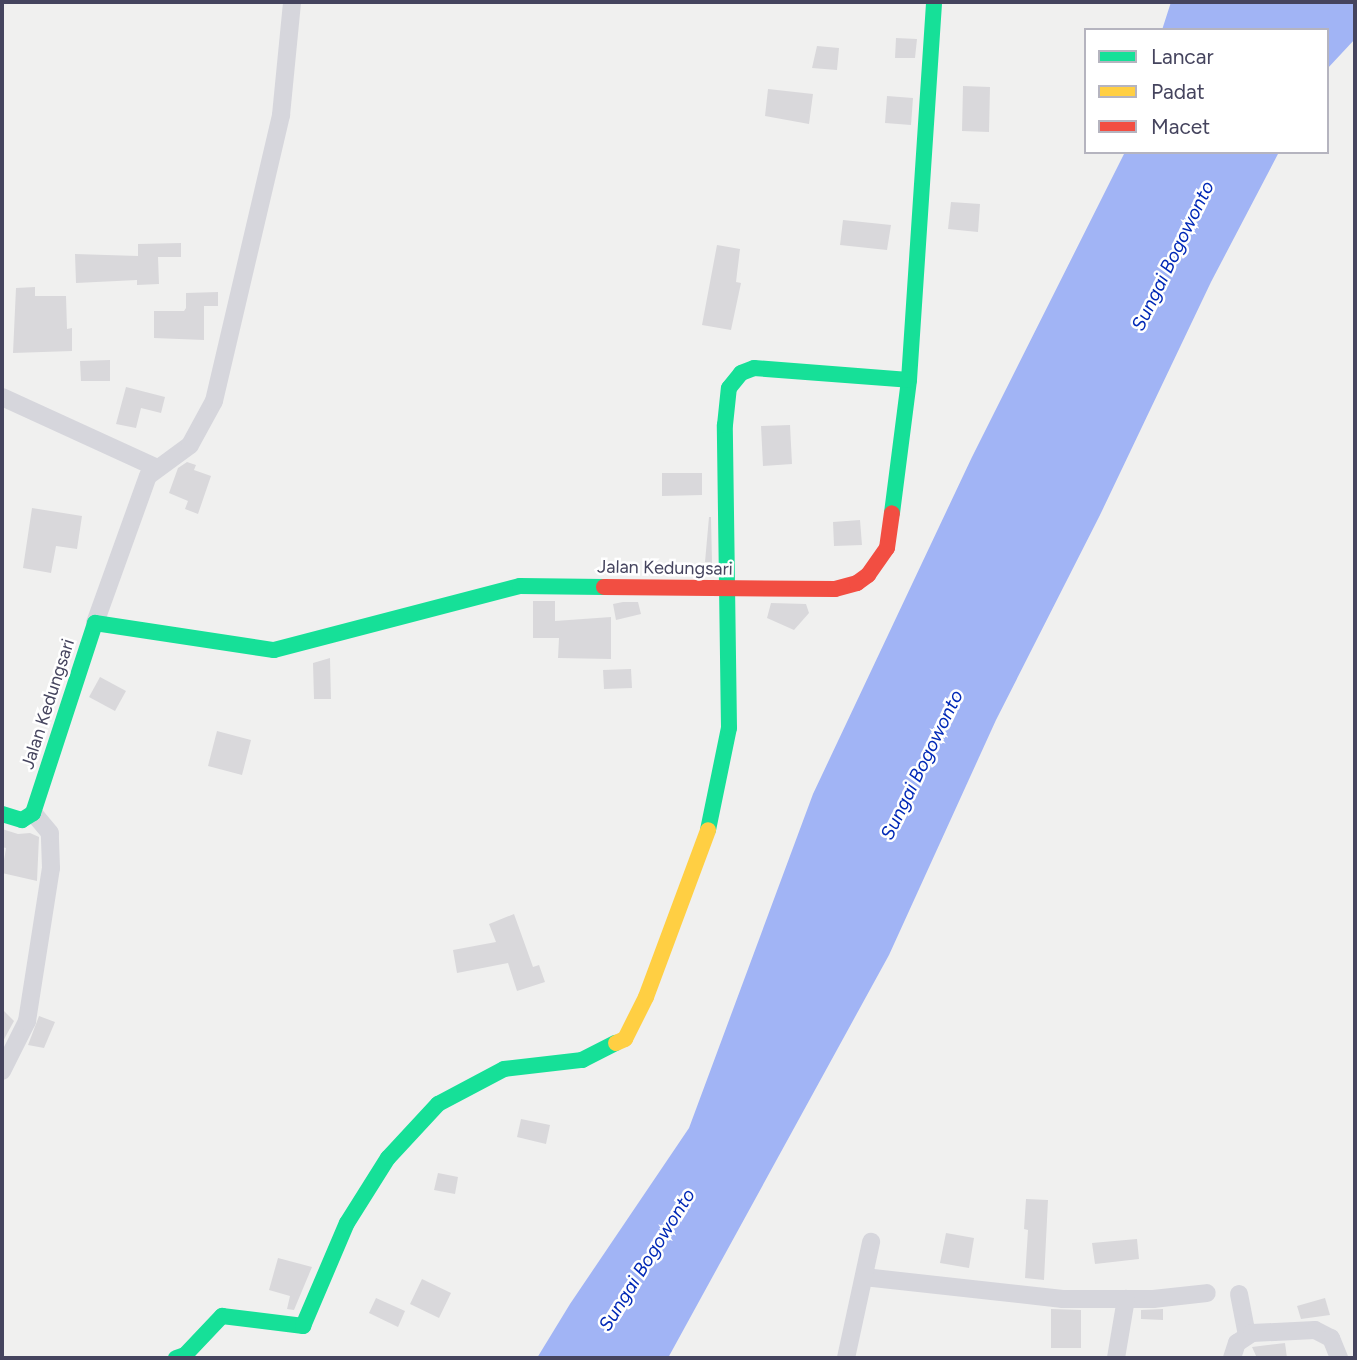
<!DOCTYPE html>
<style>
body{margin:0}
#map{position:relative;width:1357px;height:1360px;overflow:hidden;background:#f0f0ef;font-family:Figtree,sans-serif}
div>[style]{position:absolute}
.water>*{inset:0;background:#a1b4f5}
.building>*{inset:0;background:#d9d8db}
.street>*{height:18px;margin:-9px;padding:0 9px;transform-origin:9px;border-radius:9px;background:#d6d6dc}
.fast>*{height:16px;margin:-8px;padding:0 8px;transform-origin:8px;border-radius:8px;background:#16e098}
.slow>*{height:16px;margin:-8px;padding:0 8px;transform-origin:8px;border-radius:8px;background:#ffcf43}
.jam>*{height:16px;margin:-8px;padding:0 8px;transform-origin:8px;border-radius:8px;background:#f24e42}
span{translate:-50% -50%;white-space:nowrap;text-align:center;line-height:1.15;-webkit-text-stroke:5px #fff;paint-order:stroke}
.street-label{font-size:18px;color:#45445e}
.water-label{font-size:19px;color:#0028b6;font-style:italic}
.frame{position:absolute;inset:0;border:4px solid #45445e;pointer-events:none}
.legend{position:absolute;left:1084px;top:28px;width:245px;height:126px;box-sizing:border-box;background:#fff;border:2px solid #b5b4bf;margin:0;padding:9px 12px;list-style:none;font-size:21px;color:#45445e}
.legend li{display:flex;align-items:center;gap:14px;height:35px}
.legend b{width:35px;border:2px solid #b5b4bf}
</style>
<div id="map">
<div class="water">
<i style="clip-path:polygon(1171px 2px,1355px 2px,1355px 39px,1327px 69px,1327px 30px,1162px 30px)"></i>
<i style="clip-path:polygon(1125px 152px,1279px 152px,1211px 282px,1100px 515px,996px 720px,889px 955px,668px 1358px,537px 1358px,570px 1304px,689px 1128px,813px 794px,972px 457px)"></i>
</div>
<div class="building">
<i style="clip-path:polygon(896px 38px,917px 39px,915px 58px,895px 58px)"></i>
<i style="clip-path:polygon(817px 46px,839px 48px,837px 70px,812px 68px)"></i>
<i style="clip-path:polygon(963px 86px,990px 87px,989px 132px,962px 131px)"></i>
<i style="clip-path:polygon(768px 89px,813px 94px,809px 124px,765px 116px)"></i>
<i style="clip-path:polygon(887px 96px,913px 98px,911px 125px,885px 123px)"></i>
<i style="clip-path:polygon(951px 202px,980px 204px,978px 232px,948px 229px)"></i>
<i style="clip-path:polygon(843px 220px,891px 225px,887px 250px,840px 245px)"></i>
<i style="clip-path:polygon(181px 243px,181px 257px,158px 257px,159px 284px,137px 285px,137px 280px,76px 283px,75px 254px,138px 256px,138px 244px)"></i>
<i style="clip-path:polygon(717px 245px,740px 249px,736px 282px,741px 283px,731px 330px,702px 325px)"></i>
<i style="clip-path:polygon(35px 287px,35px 296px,66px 296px,67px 329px,72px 328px,72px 351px,13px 353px,16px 288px)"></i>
<i style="clip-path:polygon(218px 292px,218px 306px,204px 306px,204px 340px,154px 338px,154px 311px,184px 311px,186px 308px,186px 293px)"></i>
<i style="clip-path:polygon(110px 360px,110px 381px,81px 381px,80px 361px)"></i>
<i style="clip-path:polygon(126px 387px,165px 397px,161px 413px,141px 408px,136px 428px,116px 424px)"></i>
<i style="clip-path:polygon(790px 425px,792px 464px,763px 466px,761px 426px)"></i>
<i style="clip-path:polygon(187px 462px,196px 465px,194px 470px,211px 476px,198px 514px,185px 509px,188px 501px,169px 493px,178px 468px)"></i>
<i style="clip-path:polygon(662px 473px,702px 473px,702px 495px,662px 496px)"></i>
<i style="clip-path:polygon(32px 508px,82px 516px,77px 549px,56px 546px,51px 573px,23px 568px)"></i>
<i style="clip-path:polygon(709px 517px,711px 517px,712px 563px,705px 562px)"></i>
<i style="clip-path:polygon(860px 520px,862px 545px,834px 546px,833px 522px)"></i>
<i style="clip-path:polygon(533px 601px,555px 601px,555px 621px,611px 617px,611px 659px,558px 658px,559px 638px,533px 638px)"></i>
<i style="clip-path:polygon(623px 602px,638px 602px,641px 614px,616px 620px,613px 604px)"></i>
<i style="clip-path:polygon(771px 603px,806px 604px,809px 613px,794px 630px,767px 618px)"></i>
<i style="clip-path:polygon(330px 658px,331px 699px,314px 699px,313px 663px)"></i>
<i style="clip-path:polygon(631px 669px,632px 688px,604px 689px,603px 670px)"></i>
<i style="clip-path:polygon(100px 677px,126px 691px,115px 711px,89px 697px)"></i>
<i style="clip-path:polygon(217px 731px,251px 740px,242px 775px,208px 766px)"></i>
<i style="clip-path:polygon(2px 829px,18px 834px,30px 833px,39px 837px,37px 881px,2px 873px,6px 848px,2px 847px)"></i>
<i style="clip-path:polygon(514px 914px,533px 967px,539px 965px,545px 982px,517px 991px,508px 963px,457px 973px,453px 950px,496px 942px,489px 924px)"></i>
<i style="clip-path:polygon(2px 1009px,14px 1021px,2px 1043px)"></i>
<i style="clip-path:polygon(39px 1016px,55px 1022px,44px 1048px,28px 1045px)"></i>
<i style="clip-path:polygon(521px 1119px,550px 1125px,546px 1144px,517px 1137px)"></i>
<i style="clip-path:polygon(438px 1173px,458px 1177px,455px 1194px,434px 1190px)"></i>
<i style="clip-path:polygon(1026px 1199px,1048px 1200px,1044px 1280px,1025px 1278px,1028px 1230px,1024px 1229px)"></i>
<i style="clip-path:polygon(946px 1233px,974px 1238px,969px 1268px,940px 1263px)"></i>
<i style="clip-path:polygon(1137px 1239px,1139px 1259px,1095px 1264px,1092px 1243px)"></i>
<i style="clip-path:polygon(278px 1258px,312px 1267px,294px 1310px,287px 1309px,290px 1296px,269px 1290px)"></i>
<i style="clip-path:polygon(422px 1279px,451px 1293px,439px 1318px,410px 1304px)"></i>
<i style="clip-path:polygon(376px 1298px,405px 1311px,398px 1327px,369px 1313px)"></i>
<i style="clip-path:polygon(1325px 1298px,1330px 1315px,1301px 1319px,1297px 1306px)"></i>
<i style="clip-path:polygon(1051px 1309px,1081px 1310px,1081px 1348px,1051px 1348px)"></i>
<i style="clip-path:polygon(1163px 1309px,1163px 1320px,1141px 1319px,1141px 1310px)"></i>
<i style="clip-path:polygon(1285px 1343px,1287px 1358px,1257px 1358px,1252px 1347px)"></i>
</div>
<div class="street">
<i style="left:2px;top:397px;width:170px;rotate:24.6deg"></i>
<i style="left:95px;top:623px;width:156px;rotate:-70.2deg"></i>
<i style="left:148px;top:476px;width:52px;rotate:-36.4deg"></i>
<i style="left:190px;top:445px;width:50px;rotate:-61.4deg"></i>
<i style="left:214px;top:401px;width:294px;rotate:-76.8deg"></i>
<i style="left:281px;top:115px;width:114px;rotate:-84.4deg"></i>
<i style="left:2px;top:1071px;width:56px;rotate:-63.4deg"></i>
<i style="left:27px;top:1021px;width:155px;rotate:-81.1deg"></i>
<i style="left:51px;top:868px;width:35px;rotate:-92deg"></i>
<i style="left:50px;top:833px;width:26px;rotate:-130deg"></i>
<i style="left:864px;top:1277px;width:200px;rotate:6.3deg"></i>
<i style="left:1063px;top:1299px;width:90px"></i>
<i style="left:1153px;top:1299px;width:54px;rotate:-6.3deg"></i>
<i style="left:1239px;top:1294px;width:42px;rotate:79deg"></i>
<i style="left:846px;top:1358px;width:119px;rotate:-77.8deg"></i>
<i style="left:1116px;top:1358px;width:60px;rotate:-80.4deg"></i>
<i style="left:1232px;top:1358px;width:16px;rotate:-72deg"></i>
<i style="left:1237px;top:1343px;width:18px;rotate:-34deg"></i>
<i style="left:1252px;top:1333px;width:63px;rotate:-2.7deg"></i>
<i style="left:1315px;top:1330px;width:18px;rotate:27deg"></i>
<i style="left:1331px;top:1338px;width:22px;rotate:68deg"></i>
</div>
<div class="fast">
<i style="left:892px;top:513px;width:134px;rotate:-82.7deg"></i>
<i style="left:909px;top:380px;width:379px;rotate:-86.2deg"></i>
<i style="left:2px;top:814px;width:21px;rotate:17deg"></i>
<i style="left:22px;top:820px;width:13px;rotate:-32deg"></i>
<i style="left:33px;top:813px;width:200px;rotate:-71.9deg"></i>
<i style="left:95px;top:623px;width:181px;rotate:8.6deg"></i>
<i style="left:274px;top:650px;width:254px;rotate:-14.6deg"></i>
<i style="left:520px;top:586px;width:84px;rotate:0.7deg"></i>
<i style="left:708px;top:830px;width:104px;rotate:-78.4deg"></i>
<i style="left:729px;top:728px;width:303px;rotate:-90.8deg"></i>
<i style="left:725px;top:425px;width:37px;rotate:-84deg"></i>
<i style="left:729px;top:388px;width:19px;rotate:-51deg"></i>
<i style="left:741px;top:373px;width:14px;rotate:-21deg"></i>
<i style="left:754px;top:368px;width:155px;rotate:4.4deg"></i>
<i style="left:176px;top:1358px;width:9px;rotate:-18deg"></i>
<i style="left:185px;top:1355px;width:54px;rotate:-46.5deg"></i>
<i style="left:222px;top:1316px;width:82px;rotate:7deg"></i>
<i style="left:303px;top:1326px;width:112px;rotate:-66.9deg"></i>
<i style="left:347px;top:1223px;width:77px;rotate:-57.8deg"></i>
<i style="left:388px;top:1158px;width:74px;rotate:-47.2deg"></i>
<i style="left:438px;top:1104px;width:75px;rotate:-27.9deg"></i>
<i style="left:504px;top:1069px;width:79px;rotate:-6.6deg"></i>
<i style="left:582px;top:1060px;width:38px;rotate:-27deg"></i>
</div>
<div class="slow">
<i style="left:616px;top:1043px;width:10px;rotate:-24deg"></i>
<i style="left:625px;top:1039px;width:47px;rotate:-63.4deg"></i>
<i style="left:646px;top:997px;width:178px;rotate:-69.6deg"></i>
</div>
<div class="jam">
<i style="left:604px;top:587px;width:231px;rotate:0.5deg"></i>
<i style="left:835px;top:589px;width:23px;rotate:-15deg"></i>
<i style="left:857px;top:583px;width:14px;rotate:-36deg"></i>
<i style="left:868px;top:575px;width:33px;rotate:-55deg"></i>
<i style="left:887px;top:548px;width:35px;rotate:-82deg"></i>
</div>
<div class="street-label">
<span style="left:665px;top:568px;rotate:1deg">Jalan Kedungsari</span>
<span style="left:48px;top:704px;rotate:-72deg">Jalan Kedungsari</span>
</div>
<div class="water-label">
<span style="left:1173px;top:256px;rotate:-64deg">Sungai Bogowonto</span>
<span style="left:922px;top:765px;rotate:-64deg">Sungai Bogowonto</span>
<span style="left:647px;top:1260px;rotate:-58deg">Sungai Bogowonto</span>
</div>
<div class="frame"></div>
<ul class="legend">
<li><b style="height:9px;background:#16e098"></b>Lancar</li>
<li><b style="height:9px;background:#ffcf43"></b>Padat</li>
<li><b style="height:9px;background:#f24e42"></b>Macet</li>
</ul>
</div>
